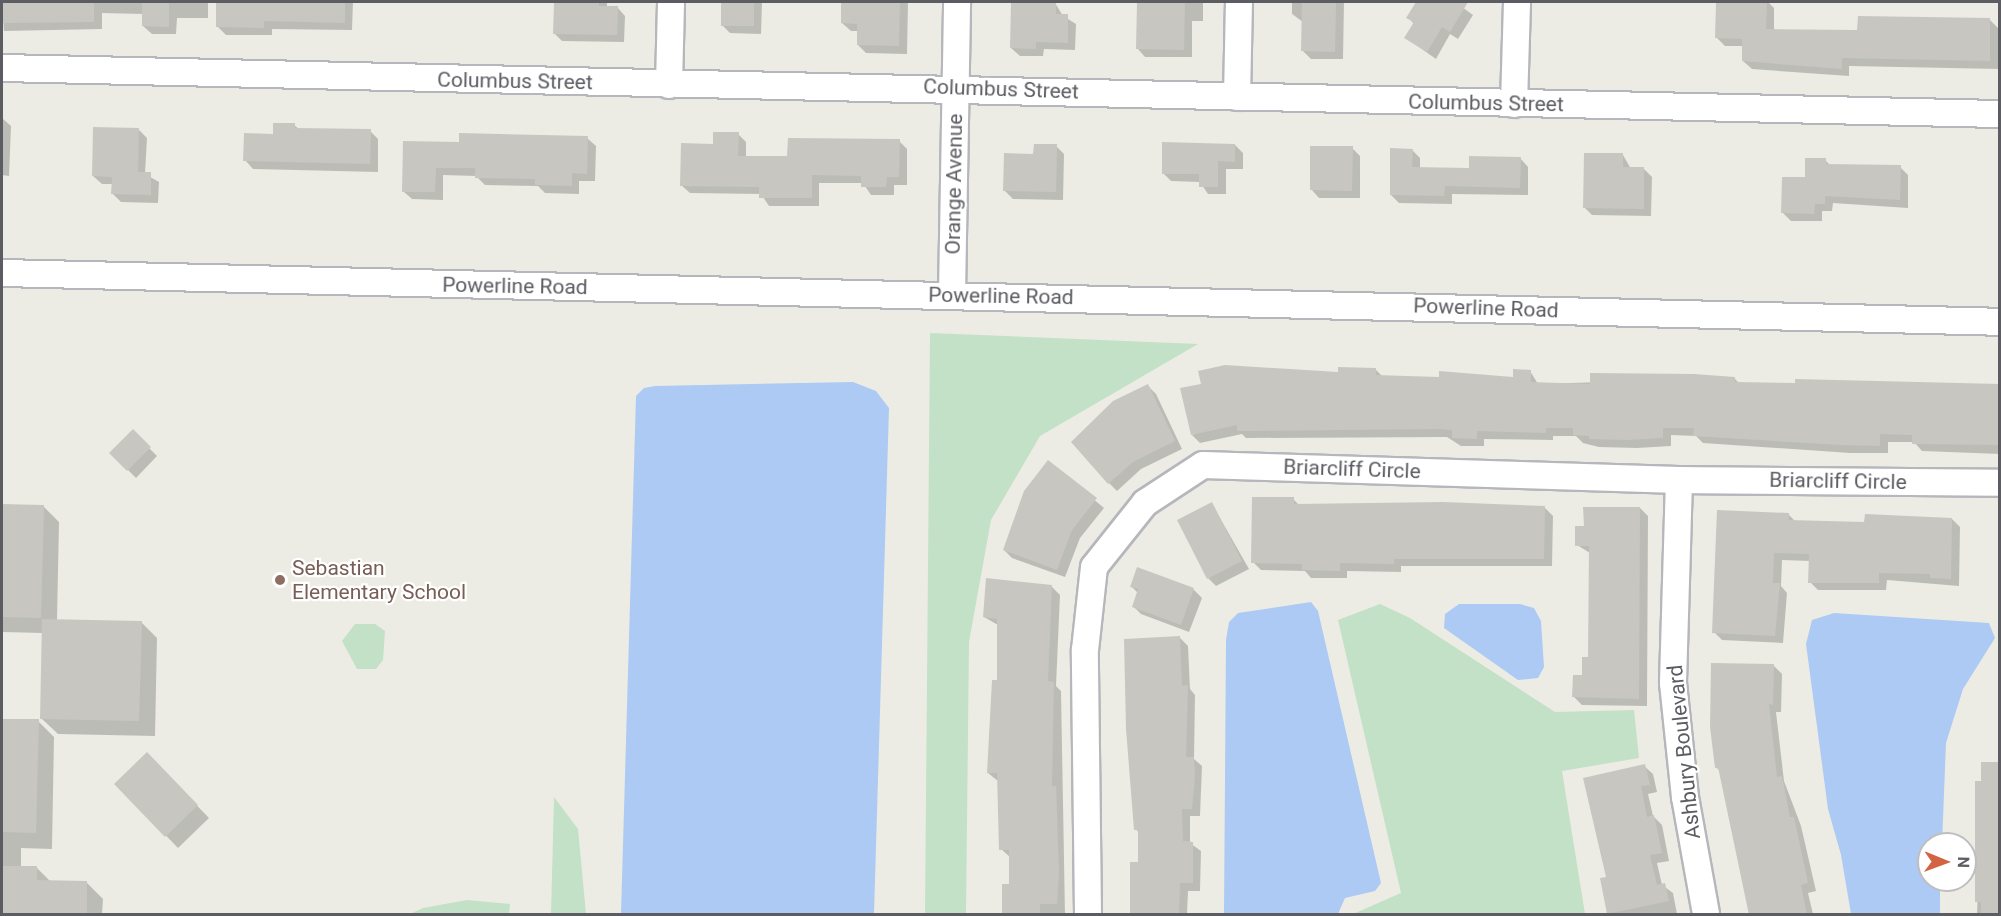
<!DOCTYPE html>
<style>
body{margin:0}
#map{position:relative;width:2001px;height:916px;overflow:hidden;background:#ecece4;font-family:Roboto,sans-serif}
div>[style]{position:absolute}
.green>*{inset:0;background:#c3e1c7}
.water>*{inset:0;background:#accaf4}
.shadow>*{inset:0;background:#0003}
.building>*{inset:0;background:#c8c6c0}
.roads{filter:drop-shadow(2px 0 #b6b7bc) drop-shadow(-2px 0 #b6b7bc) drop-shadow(0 2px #b6b7bc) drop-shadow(0 -2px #b6b7bc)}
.minor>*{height:26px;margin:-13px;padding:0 13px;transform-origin:13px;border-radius:13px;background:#fff}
.dots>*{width:16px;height:16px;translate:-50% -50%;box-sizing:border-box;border:3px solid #fff;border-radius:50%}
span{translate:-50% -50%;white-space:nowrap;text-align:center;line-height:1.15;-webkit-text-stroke:4.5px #fff;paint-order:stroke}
.street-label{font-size:21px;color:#5c5d62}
.education-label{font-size:21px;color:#785e54}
.left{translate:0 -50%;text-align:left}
.frame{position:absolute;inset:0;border:3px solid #5c5d62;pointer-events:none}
.north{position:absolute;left:1917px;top:832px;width:60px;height:60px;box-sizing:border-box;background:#fff;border:2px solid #bebec0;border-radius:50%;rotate:91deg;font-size:16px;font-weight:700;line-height:24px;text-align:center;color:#5c5d62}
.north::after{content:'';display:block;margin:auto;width:21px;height:27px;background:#d36443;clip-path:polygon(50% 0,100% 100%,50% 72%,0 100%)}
</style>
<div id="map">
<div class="green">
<i style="clip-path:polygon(930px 333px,1198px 344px,1040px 436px,991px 520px,969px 642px,966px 914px,925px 914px)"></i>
<i style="clip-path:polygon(1380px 604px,1410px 618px,1555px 712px,1634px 710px,1639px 758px,1562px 771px,1585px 914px,1353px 914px,1401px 893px,1338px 620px)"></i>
<i style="clip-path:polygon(355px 624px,375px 624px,385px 631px,383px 660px,376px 669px,357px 669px,342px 641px)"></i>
<i style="clip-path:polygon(554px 797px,578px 829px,586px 914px,551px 914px)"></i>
<i style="clip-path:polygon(467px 900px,510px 904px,509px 914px,410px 914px,423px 908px)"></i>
</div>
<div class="water">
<i style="clip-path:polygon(853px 382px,876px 391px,889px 408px,874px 914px,621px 914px,636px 396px,644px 388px,655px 386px)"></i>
<i style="clip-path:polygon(1311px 602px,1318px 611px,1381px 883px,1375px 891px,1345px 898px,1338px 914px,1224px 914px,1226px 640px,1229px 622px,1238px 613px)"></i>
<i style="clip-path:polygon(1459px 604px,1520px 604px,1534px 608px,1541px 621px,1544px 667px,1538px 678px,1518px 680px,1444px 628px,1445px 614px)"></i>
<i style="clip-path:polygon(1834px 613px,1989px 623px,1995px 638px,1963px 689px,1946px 743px,1942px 844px,1929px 844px,1929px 880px,1940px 880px,1940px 914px,1851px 914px,1841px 855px,1828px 809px,1806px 644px,1812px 620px)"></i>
</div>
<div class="shadow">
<i style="clip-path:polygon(2px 2px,208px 2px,208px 18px,177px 18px,176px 34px,152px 34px,143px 26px,144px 14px,102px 13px,102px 29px,4px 31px)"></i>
<i style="clip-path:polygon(353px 2px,352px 30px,272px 29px,272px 35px,226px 35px,218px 27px,234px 2px)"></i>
<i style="clip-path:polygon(555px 2px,607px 2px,607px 7px,617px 7px,625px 16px,624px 42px,562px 41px,554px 33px)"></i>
<i style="clip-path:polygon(723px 2px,762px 2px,761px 34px,730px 33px,722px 25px)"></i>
<i style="clip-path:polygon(843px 2px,908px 2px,907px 54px,866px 53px,858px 45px,859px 31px,851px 31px,842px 23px)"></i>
<i style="clip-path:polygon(1013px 2px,1055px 3px,1063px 16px,1076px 24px,1075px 50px,1044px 49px,1043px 56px,1020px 56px,1011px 48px)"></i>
<i style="clip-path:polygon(1171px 2px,1203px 2px,1203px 21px,1192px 21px,1192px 57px,1145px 57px,1137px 48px)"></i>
<i style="clip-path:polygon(1292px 2px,1344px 2px,1343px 59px,1311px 59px,1303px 51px,1303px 22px,1292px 14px)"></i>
<i style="clip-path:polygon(1418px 2px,1455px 2px,1473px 15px,1458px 39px,1450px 34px,1436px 59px,1406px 38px,1414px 24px,1408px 17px)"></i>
<i style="clip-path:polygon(1718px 2px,1768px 2px,1774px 8px,1774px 30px,1859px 32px,1990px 20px,1998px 28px,2000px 69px,1849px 66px,1849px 76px,1752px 69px,1743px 61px,1744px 46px,1725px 46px,1717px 38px)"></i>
<i style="clip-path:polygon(2px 118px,11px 126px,9px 176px,2px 175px)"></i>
<i style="clip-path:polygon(294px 125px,299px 129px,370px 131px,378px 139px,378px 172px,253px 169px,245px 160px,274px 135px)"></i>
<i style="clip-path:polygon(139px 130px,147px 138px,145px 174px,159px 182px,158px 203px,121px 202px,113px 194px,113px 184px,102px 184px,93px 176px)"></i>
<i style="clip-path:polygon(738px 134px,746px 142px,746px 157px,789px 158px,899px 141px,907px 149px,907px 185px,894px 185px,894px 195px,871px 195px,863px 183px,819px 183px,819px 206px,769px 206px,761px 194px,690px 193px,681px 185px,715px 145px)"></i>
<i style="clip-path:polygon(587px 138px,596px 146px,595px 181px,579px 181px,579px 194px,545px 193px,538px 186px,485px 185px,476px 176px,443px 175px,443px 200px,412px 199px,403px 191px,461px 143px)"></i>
<i style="clip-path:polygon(1235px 145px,1243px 153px,1243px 169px,1226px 169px,1226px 194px,1208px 194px,1200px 182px,1171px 181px,1163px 173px)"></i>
<i style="clip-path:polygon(1056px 146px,1064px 154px,1063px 200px,1013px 199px,1005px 191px)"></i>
<i style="clip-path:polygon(1352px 148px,1360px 156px,1360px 198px,1319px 198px,1311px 189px)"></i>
<i style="clip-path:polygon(1412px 150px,1420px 158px,1420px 169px,1470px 170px,1520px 158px,1528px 167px,1528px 195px,1452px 194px,1452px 204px,1399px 203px,1391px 195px)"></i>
<i style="clip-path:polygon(1623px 155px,1631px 169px,1644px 169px,1652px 177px,1651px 216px,1592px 215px,1584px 207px)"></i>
<i style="clip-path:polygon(1825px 160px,1831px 166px,1900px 167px,1908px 175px,1908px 208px,1833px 203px,1832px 211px,1822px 211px,1822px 221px,1791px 221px,1783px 213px)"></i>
<i style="clip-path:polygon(1376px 370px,1383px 377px,1514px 379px,1530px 371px,1538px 384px,1734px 378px,1739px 383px,2000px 386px,2000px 454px,1922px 451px,1914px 442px,1888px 442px,1888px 453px,1850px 453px,1703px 443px,1696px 436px,1671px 435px,1671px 446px,1637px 448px,1599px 447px,1583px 443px,1576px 436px,1553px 436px,1553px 440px,1484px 439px,1484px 446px,1461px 446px,1447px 437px,1246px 438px,1242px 434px,1200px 443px,1192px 435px,1340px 373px)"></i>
<i style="clip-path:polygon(1148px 386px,1156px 394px,1182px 449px,1141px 469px,1117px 491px,1109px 483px)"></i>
<i style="clip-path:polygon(133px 432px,157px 456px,136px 478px,111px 453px)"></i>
<i style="clip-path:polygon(1049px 462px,1104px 508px,1080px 538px,1065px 577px,1012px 558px,1004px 550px)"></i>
<i style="clip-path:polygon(1293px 499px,1300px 506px,1544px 507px,1553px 516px,1552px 566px,1401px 566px,1401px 572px,1347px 571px,1347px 578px,1311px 578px,1305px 571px,1261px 570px,1253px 562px)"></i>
<i style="clip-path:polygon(1212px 504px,1249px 569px,1216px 586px,1208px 578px)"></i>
<i style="clip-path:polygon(2px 505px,43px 506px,59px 522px,57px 620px,141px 622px,157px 638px,155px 736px,58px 734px,41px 718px,43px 633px,2px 632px)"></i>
<i style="clip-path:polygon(1640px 508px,1648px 516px,1647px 706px,1582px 705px,1574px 697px,1589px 659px,1590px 553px,1577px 545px)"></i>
<i style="clip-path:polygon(1789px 515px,1796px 522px,1866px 524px,1952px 519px,1960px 527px,1959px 586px,1887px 580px,1886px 590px,1818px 590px,1810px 582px,1810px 561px,1782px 560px,1781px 586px,1787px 593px,1783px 643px,1722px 640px,1714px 632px)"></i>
<i style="clip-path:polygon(1138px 569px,1194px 590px,1202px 598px,1189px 632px,1141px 614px,1133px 606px,1138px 593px,1131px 586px)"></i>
<i style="clip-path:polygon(1052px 587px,1060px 595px,1056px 686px,1061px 691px,1065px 914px,1002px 914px,1003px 886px,1011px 886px,1011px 858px,1001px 849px,998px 781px,988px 773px,998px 682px,998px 625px,984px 617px)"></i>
<i style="clip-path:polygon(1180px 638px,1188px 646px,1190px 689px,1195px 695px,1194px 759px,1202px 766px,1200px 816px,1190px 816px,1190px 843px,1201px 851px,1200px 891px,1188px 891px,1187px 914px,1131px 914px,1139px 863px,1139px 833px,1136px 829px)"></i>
<i style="clip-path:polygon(1774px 666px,1782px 674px,1781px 712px,1776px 712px,1784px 781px,1801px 826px,1816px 891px,1808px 893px,1813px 914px,1751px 914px,1720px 771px,1716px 767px)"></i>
<i style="clip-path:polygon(2px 720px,38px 721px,54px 737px,52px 849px,21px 848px,21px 867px,37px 868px,51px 882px,87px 883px,103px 899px,102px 914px,2px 914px)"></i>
<i style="clip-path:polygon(147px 754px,209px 818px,178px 848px,116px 784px)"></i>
<i style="clip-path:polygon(1644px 766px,1653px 774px,1657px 792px,1648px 794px,1653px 816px,1662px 825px,1669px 861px,1657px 863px,1662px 885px,1673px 893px,1677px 914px,1610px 914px,1608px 878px)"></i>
<i style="clip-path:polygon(1982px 783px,2000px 914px,1977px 914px)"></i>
</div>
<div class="building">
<i style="clip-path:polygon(2px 2px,94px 2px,94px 22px,2px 23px)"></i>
<i style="clip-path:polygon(142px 2px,169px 2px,169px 27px,142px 26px)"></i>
<i style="clip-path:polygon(216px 2px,345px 2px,345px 23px,264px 21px,264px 28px,216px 27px)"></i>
<i style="clip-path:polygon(554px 2px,599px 2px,599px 6px,618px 6px,617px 35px,553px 34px)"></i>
<i style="clip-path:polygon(721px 2px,754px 2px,754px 26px,721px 26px)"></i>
<i style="clip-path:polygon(841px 2px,900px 2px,899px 46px,857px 45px,857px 24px,841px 23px)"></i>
<i style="clip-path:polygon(1011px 2px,1056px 2px,1056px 14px,1068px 14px,1068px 43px,1036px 42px,1036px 49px,1010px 48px)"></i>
<i style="clip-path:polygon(1137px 2px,1185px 2px,1184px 50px,1136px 49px)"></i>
<i style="clip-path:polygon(1302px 2px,1336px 2px,1335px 52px,1301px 51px)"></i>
<i style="clip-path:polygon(1416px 2px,1468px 2px,1450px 32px,1442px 27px,1427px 52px,1404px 38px,1414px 22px,1406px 18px)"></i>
<i style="clip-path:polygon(1716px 2px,1767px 2px,1766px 29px,1857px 30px,1858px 16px,1990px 18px,1990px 61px,1842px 58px,1842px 69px,1742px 61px,1742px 39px,1715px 38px)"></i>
<i style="clip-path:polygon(273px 123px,295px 123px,295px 128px,371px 129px,370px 164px,243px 161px,244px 133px,273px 134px)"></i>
<i style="clip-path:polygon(93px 127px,139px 128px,138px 172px,151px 172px,151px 195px,111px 194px,112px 177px,92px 176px)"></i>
<i style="clip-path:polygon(713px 132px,739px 132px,738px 156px,787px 156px,788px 138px,900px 139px,899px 177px,887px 177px,886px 187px,861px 187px,861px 176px,812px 175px,812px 198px,759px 198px,759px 187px,680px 186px,681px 143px,713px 144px)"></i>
<i style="clip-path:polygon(459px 133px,588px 136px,587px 174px,572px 173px,572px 186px,535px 185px,535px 179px,475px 178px,475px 168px,436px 168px,435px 192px,402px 192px,403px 141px,459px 142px)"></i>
<i style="clip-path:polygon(1162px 142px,1235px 144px,1235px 162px,1218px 161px,1218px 187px,1199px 187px,1199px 174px,1162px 174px)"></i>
<i style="clip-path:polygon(1034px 144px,1057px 144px,1056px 192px,1003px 191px,1004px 153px,1033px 154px)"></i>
<i style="clip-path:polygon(1310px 146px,1353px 146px,1352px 191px,1310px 190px)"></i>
<i style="clip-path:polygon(1390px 148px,1413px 149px,1412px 167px,1469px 168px,1469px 156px,1521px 157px,1520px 188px,1445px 186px,1444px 196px,1390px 195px)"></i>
<i style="clip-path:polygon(1584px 153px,1623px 153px,1623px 167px,1644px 167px,1644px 209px,1583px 208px)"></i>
<i style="clip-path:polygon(1805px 158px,1826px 158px,1826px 164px,1901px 165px,1900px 200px,1825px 196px,1825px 204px,1815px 204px,1814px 214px,1781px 213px,1782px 177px,1805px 177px)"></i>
<i style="clip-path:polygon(1225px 365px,1338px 372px,1338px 367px,1376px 368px,1376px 375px,1439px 377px,1439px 371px,1513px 377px,1513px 369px,1531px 370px,1531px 382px,1590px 384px,1590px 373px,1694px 374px,1735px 377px,1735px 382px,1795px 383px,1795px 379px,2000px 384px,2000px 445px,1912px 444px,1912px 435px,1880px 434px,1880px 446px,1841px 445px,1693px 436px,1694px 428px,1663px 428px,1663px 438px,1628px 440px,1589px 439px,1589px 436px,1573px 435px,1573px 428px,1546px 428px,1546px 433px,1477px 431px,1477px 439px,1452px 438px,1452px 430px,1438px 429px,1237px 431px,1237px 425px,1191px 435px,1180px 388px,1201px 384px,1198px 371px)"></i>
<i style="clip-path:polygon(1148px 384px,1175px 441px,1133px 462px,1108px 484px,1071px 442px,1113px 401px)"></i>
<i style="clip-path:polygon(133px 429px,151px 447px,127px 471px,109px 453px)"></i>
<i style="clip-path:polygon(1048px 460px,1097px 498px,1072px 530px,1057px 570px,1003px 550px,1024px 491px)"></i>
<i style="clip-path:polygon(1252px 497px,1294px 497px,1294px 504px,1443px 502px,1545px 506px,1544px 559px,1394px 559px,1394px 564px,1340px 563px,1340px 571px,1302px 570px,1302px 564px,1251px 563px)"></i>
<i style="clip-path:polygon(1212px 502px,1242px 561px,1207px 579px,1177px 520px)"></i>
<i style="clip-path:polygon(2px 504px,44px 505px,41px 618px,2px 617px)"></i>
<i style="clip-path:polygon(1583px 507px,1640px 507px,1639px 699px,1572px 697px,1573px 675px,1582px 675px,1582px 657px,1588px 657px,1589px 546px,1575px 546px,1575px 526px,1584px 526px)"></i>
<i style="clip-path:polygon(1717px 510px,1789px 513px,1789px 520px,1864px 522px,1865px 514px,1952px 518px,1951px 579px,1930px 578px,1930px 574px,1879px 573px,1879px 583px,1808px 583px,1809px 554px,1774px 553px,1773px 583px,1780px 583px,1775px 636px,1712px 633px)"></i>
<i style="clip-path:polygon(1137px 567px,1194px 588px,1181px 625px,1132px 607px,1138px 589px,1130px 587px)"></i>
<i style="clip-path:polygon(986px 578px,1052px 585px,1048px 681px,1054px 682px,1052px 786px,1056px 786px,1059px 873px,1057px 904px,1040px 904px,1040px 915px,1002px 915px,1002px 884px,1009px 884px,1009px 850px,999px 850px,997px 773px,987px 773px,992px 680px,997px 680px,997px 619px,983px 617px)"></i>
<i style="clip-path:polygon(42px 619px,142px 621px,139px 721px,40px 719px)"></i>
<i style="clip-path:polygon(1180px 636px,1182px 686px,1188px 685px,1186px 757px,1194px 757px,1195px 776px,1192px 809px,1182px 809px,1183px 841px,1193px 842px,1193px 883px,1180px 883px,1179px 915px,1130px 915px,1130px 862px,1138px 862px,1138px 830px,1134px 830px,1126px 729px,1124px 639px)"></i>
<i style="clip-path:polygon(1711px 663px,1774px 664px,1773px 705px,1769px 704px,1777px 777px,1782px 776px,1790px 817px,1794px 817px,1808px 883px,1801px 885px,1807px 915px,1749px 915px,1718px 767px,1715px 768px,1710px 727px)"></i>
<i style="clip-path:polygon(2px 719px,39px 719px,36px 833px,2px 832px)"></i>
<i style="clip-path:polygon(147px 752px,198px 805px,165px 837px,114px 784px)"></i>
<i style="clip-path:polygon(1981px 762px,2000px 762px,2000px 915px,1981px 915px,1981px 902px,1975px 902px,1975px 781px,1981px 781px)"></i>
<i style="clip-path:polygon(1645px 764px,1650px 785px,1641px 786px,1647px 817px,1654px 815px,1662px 853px,1650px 855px,1657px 885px,1665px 883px,1669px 901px,1607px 914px,1600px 878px,1606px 877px,1583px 778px)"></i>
<i style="clip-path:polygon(2px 866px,37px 866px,37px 880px,87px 881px,87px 915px,2px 915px)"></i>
</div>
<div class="roads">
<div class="minor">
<i style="left:2px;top:68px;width:1999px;rotate:1.32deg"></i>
<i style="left:669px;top:85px;width:83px;rotate:-88.6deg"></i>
<i style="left:1237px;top:97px;width:95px;rotate:-88.8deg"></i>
<i style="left:1514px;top:104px;width:102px;rotate:-88.3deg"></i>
<i style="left:2px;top:273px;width:1999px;rotate:1.4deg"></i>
<i style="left:952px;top:294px;width:292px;rotate:-89deg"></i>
<i style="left:1679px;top:480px;width:203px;rotate:91.7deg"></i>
<i style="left:1673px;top:683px;width:115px;rotate:84deg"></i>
<i style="left:1685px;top:797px;width:119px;rotate:79.8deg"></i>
<i style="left:1088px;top:914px;width:264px;rotate:-90.7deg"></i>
<i style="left:1085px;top:650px;width:83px;rotate:-83.8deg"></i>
<i style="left:1094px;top:567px;width:82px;rotate:-51.4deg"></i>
<i style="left:1145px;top:503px;width:69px;rotate:-33.2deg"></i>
<i style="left:1203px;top:465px;width:476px;rotate:1.8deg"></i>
<i style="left:1679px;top:480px;width:321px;rotate:0.5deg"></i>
</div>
</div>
<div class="dots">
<i style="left:280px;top:580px;background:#8d6e63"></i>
</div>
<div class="street-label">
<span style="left:515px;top:81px;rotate:1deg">Columbus Street</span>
<span style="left:1001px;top:89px;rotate:2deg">Columbus Street</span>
<span style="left:1486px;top:103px;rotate:1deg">Columbus Street</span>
<span style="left:954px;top:184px;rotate:-89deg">Orange Avenue</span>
<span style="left:515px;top:286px;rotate:1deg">Powerline Road</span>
<span style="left:1001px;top:296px;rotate:1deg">Powerline Road</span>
<span style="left:1486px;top:308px;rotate:2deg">Powerline Road</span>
<span style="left:1352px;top:469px;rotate:2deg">Briarcliff Circle</span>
<span style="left:1838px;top:481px;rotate:1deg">Briarcliff Circle</span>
<span style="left:1684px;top:752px;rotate:-96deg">Ashbury Boulevard</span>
</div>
<div class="education-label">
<span class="left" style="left:292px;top:580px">Sebastian<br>Elementary School</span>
</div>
<div class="frame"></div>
<div class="north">N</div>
</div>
